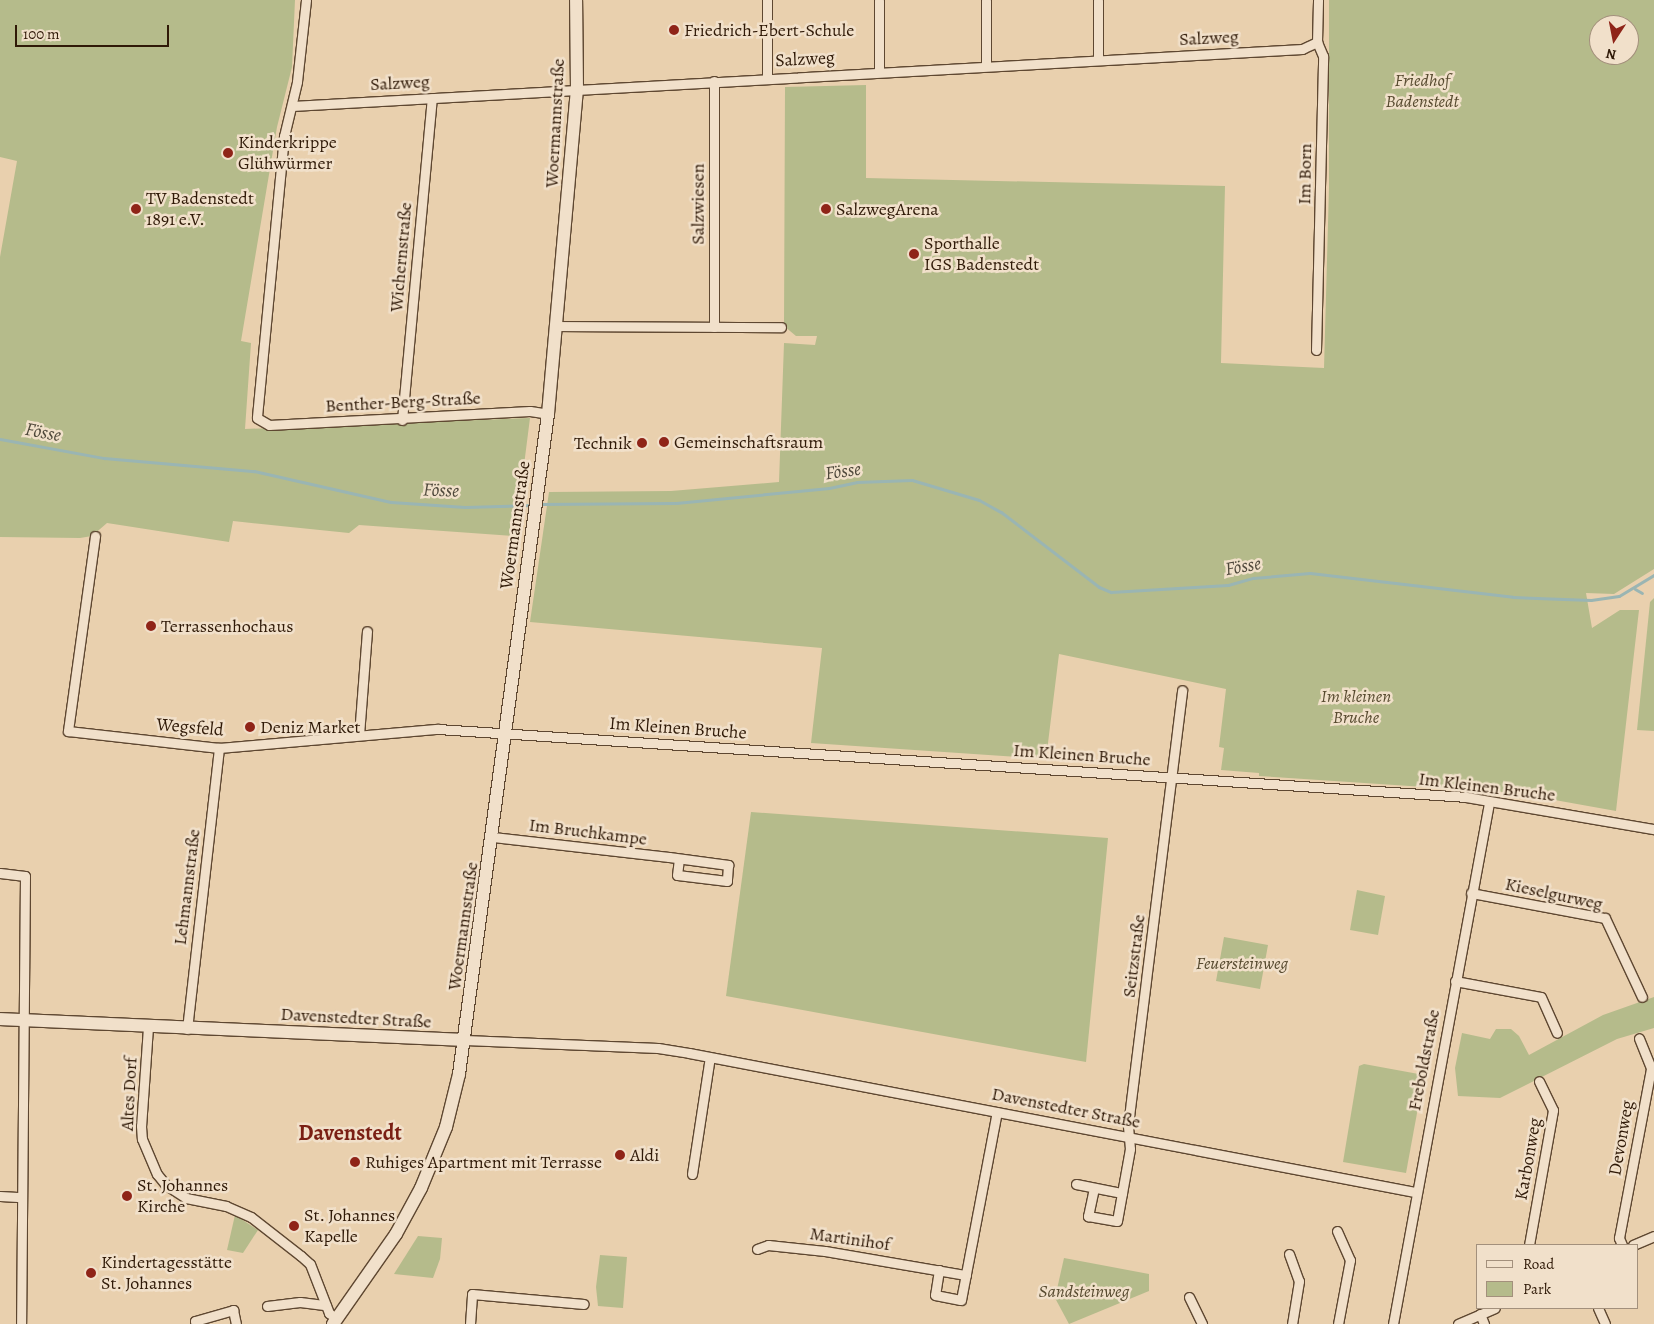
<!DOCTYPE html>
<meta charset="utf-8">
<style>
body{margin:0}
#map{position:relative;width:1654px;height:1324px;overflow:hidden;background:#e9d0ae;font-family:Alegreya,serif}
div>[style]{position:absolute}
.green>*{inset:0;background:#b5bb8b}
.stream>*{height:3px;margin:-1.5px;padding:0 1.5px;transform-origin:1.5px;border-radius:1.5px;background:#9ab5b3}
.roads{filter:drop-shadow(1px 0 #5e4731) drop-shadow(-1px 0 #5e4731) drop-shadow(0 1px #5e4731) drop-shadow(0 -1px #5e4731)}
.street>*{height:9px;margin:-4.5px;padding:0 4.5px;transform-origin:4.5px;border-radius:4.5px;background:#f1e0ca}
.secondary>*{height:12px;margin:-6px;padding:0 6px;transform-origin:6px;border-radius:6px;background:#f1e0ca}
.dots>*{width:14px;height:14px;translate:-50% -50%;box-sizing:border-box;border:2px solid #f1e0ca;border-radius:50%}
span{translate:-50% -50%;white-space:nowrap;text-align:center;line-height:1.15;-webkit-text-stroke:5px #f1e0ca;paint-order:stroke}
.poi-label{font-size:18px;color:#2f1907}
.left{translate:0 -50%;text-align:left}
.right{translate:-100% -50%;text-align:right}
.street-label{font-size:18px;color:#2f1907}
.park-label{font-size:18px;color:#574a2f;font-style:italic}
.water-label{font-size:19px;color:#4f483b;font-style:italic}
.district-label{font-size:22px;color:#7a1f14;font-weight:700}
.legend{position:absolute;left:1476px;top:1244px;width:162px;height:65px;box-sizing:border-box;background:#f1e0ca;border:1px solid #a3907c;margin:0;padding:6px 9px;list-style:none;font-size:15px;color:#2f1907}
.legend li{display:flex;align-items:center;gap:10px;height:25px}
.legend b{width:25px;border:1px solid #a3907c}
.north{position:absolute;left:1589px;top:15px;width:50px;height:50px;box-sizing:border-box;background:#f1e0ca;border:1px solid #a3907c;border-radius:50%;rotate:191deg;font-size:14px;font-weight:700;line-height:20px;text-align:center;color:#2f1907}
.north::after{content:'';display:block;margin:auto;width:18px;height:22px;background:#8f2418;clip-path:polygon(50% 0,100% 100%,50% 72%,0 100%)}
.scale{position:absolute;left:15px;top:25px;width:154px;height:22px;box-sizing:border-box;border:2px solid #2f1907;border-top:0;padding-left:6px;font-size:15px;line-height:18px;white-space:nowrap;color:#2f1907;-webkit-text-stroke:4px #f1e0ca;paint-order:stroke}
</style>
<div id="map">
<div class="green">
<i style="clip-path:polygon(0 0,295px 0,292px 67px,277px 127px,241px 341px,251px 343px,245px 429px,530px 418px,515px 536px,359px 525px,349px 533px,233px 521px,229px 542px,107px 523px,92px 536px,80px 538px,0 537px,0 257px,17px 161px,0 157px)"></i>
<i style="clip-path:polygon(evenodd,1329px 0,1654px 0,1654px 569px,1614px 594px,1586px 593px,1592px 628px,1620px 610px,1639px 610px,1616px 811px,1515px 793px,1259px 776px,1259px 773px,1221px 770px,1224px 748px,1219px 747px,1226px 689px,1059px 654px,1046px 759px,811px 743px,822px 648px,530px 622px,549px 492px,671px 491px,779px 482px,784px 343px,815px 345px,817px 336px,796px 336px,784px 326px,785px 87px,866px 85px,866px 178px,1225px 186px,1221px 363px,1324px 368px,1329px 187px,1329px 0,1599px 25px,1629px 25px,1629px 55px,1599px 55px,1599px 25px)"></i>
<i style="clip-path:polygon(1654px 598px,1654px 731px,1637px 730px,1650px 602px)"></i>
<i style="clip-path:polygon(751px 812px,1108px 838px,1086px 1062px,726px 996px)"></i>
<i style="clip-path:polygon(1357px 890px,1385px 896px,1378px 935px,1350px 930px)"></i>
<i style="clip-path:polygon(1224px 937px,1268px 945px,1260px 989px,1216px 981px)"></i>
<i style="clip-path:polygon(1654px 997px,1654px 1028px,1617px 1039px,1500px 1098px,1458px 1096px,1455px 1068px,1462px 1033px,1490px 1039px,1496px 1029px,1511px 1029px,1519px 1036px,1529px 1055px,1603px 1015px)"></i>
<i style="clip-path:polygon(1364px 1064px,1424px 1075px,1406px 1173px,1343px 1162px,1359px 1066px)"></i>
<i style="clip-path:polygon(235px 1215px,258px 1230px,243px 1253px,227px 1250px)"></i>
<i style="clip-path:polygon(418px 1236px,442px 1238px,440px 1259px,433px 1278px,394px 1274px)"></i>
<i style="clip-path:polygon(600px 1255px,627px 1257px,623px 1308px,598px 1306px,596px 1287px)"></i>
<i style="clip-path:polygon(1064px 1258px,1149px 1274px,1149px 1291px,1069px 1324px,1055px 1298px)"></i>
</div>
<div class="stream">
<i style="left:0;top:439px;width:106px;rotate:10.4deg"></i>
<i style="left:104px;top:458px;width:151px;rotate:5deg"></i>
<i style="left:254px;top:471px;width:140px;rotate:12.8deg"></i>
<i style="left:391px;top:502px;width:74px;rotate:3.9deg"></i>
<i style="left:465px;top:507px;width:68px;rotate:-1.7deg"></i>
<i style="left:539px;top:504px;width:137px;rotate:-0.4deg"></i>
<i style="left:676px;top:503px;width:154px;rotate:-5.6deg"></i>
<i style="left:829px;top:488px;width:29px;rotate:-12deg"></i>
<i style="left:857px;top:482px;width:55px;rotate:-2.1deg"></i>
<i style="left:912px;top:480px;width:70px;rotate:16.6deg"></i>
<i style="left:979px;top:500px;width:25px;rotate:29deg"></i>
<i style="left:1001px;top:512px;width:123px;rotate:37.4deg"></i>
<i style="left:1099px;top:587px;width:13px;rotate:23deg"></i>
<i style="left:1111px;top:592px;width:117px;rotate:-3.4deg"></i>
<i style="left:1228px;top:585px;width:26px;rotate:-16deg"></i>
<i style="left:1253px;top:578px;width:57px;rotate:-5deg"></i>
<i style="left:1310px;top:573px;width:204px;rotate:6.7deg"></i>
<i style="left:1513px;top:597px;width:78px;rotate:2.2deg"></i>
<i style="left:1591px;top:600px;width:28px;rotate:-8deg"></i>
<i style="left:1619px;top:596px;width:41px;rotate:-31deg"></i>
<i style="left:1635px;top:589px;width:8px;rotate:30deg"></i>
</div>
<div class="roads">
<div class="street">
<i style="left:306px;top:0;width:82px;rotate:96.3deg"></i>
<i style="left:297px;top:82px;width:56px;rotate:103.5deg"></i>
<i style="left:284px;top:136px;width:283px;rotate:95.5deg"></i>
<i style="left:257px;top:418px;width:14px;rotate:30deg"></i>
<i style="left:269px;top:425px;width:261px;rotate:-3.1deg"></i>
<i style="left:530px;top:411px;width:18px;rotate:9deg"></i>
<i style="left:986px;top:0;width:66px;rotate:90deg"></i>
<i style="left:1098px;top:0;width:60px;rotate:90deg"></i>
<i style="left:879px;top:72px;width:72px;rotate:-90deg"></i>
<i style="left:767px;top:78px;width:78px;rotate:-90deg"></i>
<i style="left:292px;top:106px;width:1012px;rotate:-3.23deg"></i>
<i style="left:1302px;top:49px;width:17px;rotate:-25deg"></i>
<i style="left:556px;top:326px;width:225px;rotate:0.3deg"></i>
<i style="left:714px;top:327px;width:246px;rotate:-90deg"></i>
<i style="left:1316px;top:350px;width:294px;rotate:-88.6deg"></i>
<i style="left:1323px;top:56px;width:15px;rotate:-113deg"></i>
<i style="left:1317px;top:42px;width:42px;rotate:-88.6deg"></i>
<i style="left:402px;top:420px;width:323px;rotate:-84.7deg"></i>
<i style="left:95px;top:536px;width:197px;rotate:97.9deg"></i>
<i style="left:68px;top:731px;width:152px;rotate:6.4deg"></i>
<i style="left:219px;top:748px;width:220px;rotate:-5deg"></i>
<i style="left:438px;top:729px;width:1030px;rotate:3.78deg"></i>
<i style="left:1466px;top:797px;width:191px;rotate:9.7deg"></i>
<i style="left:359px;top:735px;width:104px;rotate:-85.6deg"></i>
<i style="left:493px;top:837px;width:177px;rotate:6.5deg"></i>
<i style="left:669px;top:857px;width:60px;rotate:7.7deg"></i>
<i style="left:728px;top:865px;width:16px;rotate:94deg"></i>
<i style="left:727px;top:881px;width:50px;rotate:-173.2deg"></i>
<i style="left:677px;top:875px;width:16px;rotate:-83deg"></i>
<i style="left:0;top:873px;width:25px;rotate:7deg"></i>
<i style="left:25px;top:876px;width:448px;rotate:90.5deg"></i>
<i style="left:1471px;top:893px;width:136px;rotate:10.6deg"></i>
<i style="left:1605px;top:918px;width:87px;rotate:64.9deg"></i>
<i style="left:1455px;top:981px;width:87px;rotate:10.5deg"></i>
<i style="left:1541px;top:997px;width:39px;rotate:66deg"></i>
<i style="left:148px;top:1027px;width:99px;rotate:94deg"></i>
<i style="left:141px;top:1126px;width:13px;rotate:86deg"></i>
<i style="left:142px;top:1139px;width:38px;rotate:67deg"></i>
<i style="left:157px;top:1174px;width:14px;rotate:51deg"></i>
<i style="left:166px;top:1185px;width:24px;rotate:33deg"></i>
<i style="left:186px;top:1198px;width:41px;rotate:11.3deg"></i>
<i style="left:226px;top:1206px;width:27px;rotate:24deg"></i>
<i style="left:251px;top:1217px;width:63px;rotate:38deg"></i>
<i style="left:301px;top:1256px;width:12px;rotate:42deg"></i>
<i style="left:310px;top:1264px;width:53px;rotate:68.8deg"></i>
<i style="left:329px;top:1313px;width:10px;rotate:37deg"></i>
<i style="left:187px;top:1029px;width:283px;rotate:-83.5deg"></i>
<i style="left:465px;top:1040px;width:193px;rotate:2.4deg"></i>
<i style="left:658px;top:1048px;width:31px;rotate:9deg"></i>
<i style="left:689px;top:1053px;width:739px;rotate:10.84deg"></i>
<i style="left:692px;top:1174px;width:118px;rotate:-81.3deg"></i>
<i style="left:1076px;top:1184px;width:47px;rotate:11.1deg"></i>
<i style="left:1094px;top:1188px;width:29px;rotate:102deg"></i>
<i style="left:1088px;top:1216px;width:29px;rotate:10deg"></i>
<i style="left:1117px;top:1221px;width:73px;rotate:-79.8deg"></i>
<i style="left:1130px;top:1149px;width:24px;rotate:-95deg"></i>
<i style="left:1128px;top:1125px;width:438px;rotate:-82.9deg"></i>
<i style="left:0;top:1196px;width:22px;rotate:3deg"></i>
<i style="left:1337px;top:1231px;width:32px;rotate:66deg"></i>
<i style="left:1350px;top:1260px;width:65px;rotate:100.6deg"></i>
<i style="left:1529px;top:1245px;width:137px;rotate:-79.9deg"></i>
<i style="left:1553px;top:1110px;width:32px;rotate:-116deg"></i>
<i style="left:1622px;top:1245px;width:8px;rotate:-113deg"></i>
<i style="left:1619px;top:1238px;width:173px;rotate:-79.3deg"></i>
<i style="left:1651px;top:1068px;width:32px;rotate:-112deg"></i>
<i style="left:1633px;top:1245px;width:23px;rotate:-23deg"></i>
<i style="left:757px;top:1249px;width:12px;rotate:-20deg"></i>
<i style="left:768px;top:1245px;width:57px;rotate:6deg"></i>
<i style="left:825px;top:1251px;width:143px;rotate:9.7deg"></i>
<i style="left:1289px;top:1254px;width:29px;rotate:70deg"></i>
<i style="left:1299px;top:1281px;width:44px;rotate:99.2deg"></i>
<i style="left:939px;top:1270px;width:25px;rotate:99deg"></i>
<i style="left:935px;top:1295px;width:26px;rotate:11deg"></i>
<i style="left:961px;top:1300px;width:191px;rotate:-79.2deg"></i>
<i style="left:1189px;top:1297px;width:30px;rotate:64deg"></i>
<i style="left:267px;top:1306px;width:33px;rotate:-7deg"></i>
<i style="left:300px;top:1302px;width:26px;rotate:7deg"></i>
<i style="left:1598px;top:1308px;width:17px;rotate:66deg"></i>
<i style="left:1480px;top:1314px;width:11px;rotate:68deg"></i>
<i style="left:196px;top:1324px;width:3px;rotate:-108deg"></i>
<i style="left:195px;top:1321px;width:40px;rotate:-16deg"></i>
<i style="left:233px;top:1310px;width:14px;rotate:78deg"></i>
<i style="left:470px;top:1324px;width:30px;rotate:-86deg"></i>
<i style="left:472px;top:1294px;width:112px;rotate:5.1deg"></i>
<i style="left:1393px;top:1324px;width:530px;rotate:-79.56deg"></i>
<i style="left:1458px;top:1324px;width:40px;rotate:-23.4deg"></i>
</div>
<div class="secondary">
<i style="left:0;top:1019px;width:465px;rotate:2.6deg"></i>
<i style="left:333px;top:1324px;width:110px;rotate:-55deg"></i>
<i style="left:396px;top:1234px;width:52px;rotate:-61.5deg"></i>
<i style="left:421px;top:1188px;width:66px;rotate:-67.7deg"></i>
<i style="left:446px;top:1127px;width:55px;rotate:-76.2deg"></i>
<i style="left:459px;top:1074px;width:666px;rotate:-82.32deg"></i>
<i style="left:548px;top:414px;width:326px;rotate:-84.9deg"></i>
<i style="left:577px;top:89px;width:89px;rotate:-90.6deg"></i>
</div>
</div>
<div class="dots">
<i style="left:674px;top:30px;background:#8f2418"></i>
<i style="left:228px;top:153px;background:#8f2418"></i>
<i style="left:136px;top:209px;background:#8f2418"></i>
<i style="left:826px;top:209px;background:#8f2418"></i>
<i style="left:914px;top:254px;background:#8f2418"></i>
<i style="left:664px;top:442px;background:#8f2418"></i>
<i style="left:642px;top:443px;background:#8f2418"></i>
<i style="left:151px;top:626px;background:#8f2418"></i>
<i style="left:250px;top:727px;background:#8f2418"></i>
<i style="left:620px;top:1155px;background:#8f2418"></i>
<i style="left:355px;top:1162px;background:#8f2418"></i>
<i style="left:127px;top:1196px;background:#8f2418"></i>
<i style="left:294px;top:1226px;background:#8f2418"></i>
<i style="left:91px;top:1273px;background:#8f2418"></i>
</div>
<div class="poi-label">
<span class="left" style="left:684px;top:30px">Friedrich-Ebert-Schule</span>
<span class="left" style="left:238px;top:153px">Kinderkrippe<br>Glühwürmer</span>
<span class="left" style="left:146px;top:209px">TV Badenstedt<br>1891 e.V.</span>
<span class="left" style="left:836px;top:209px">SalzwegArena</span>
<span class="left" style="left:924px;top:254px">Sporthalle<br>IGS Badenstedt</span>
<span class="left" style="left:674px;top:442px">Gemeinschaftsraum</span>
<span class="right" style="left:632px;top:443px">Technik</span>
<span class="left" style="left:161px;top:626px">Terrassenhochaus</span>
<span class="left" style="left:260px;top:727px">Deniz Market</span>
<span class="left" style="left:630px;top:1155px">Aldi</span>
<span class="left" style="left:365px;top:1162px">Ruhiges Apartment mit Terrasse</span>
<span class="left" style="left:137px;top:1196px">St. Johannes<br>Kirche</span>
<span class="left" style="left:304px;top:1226px">St. Johannes<br>Kapelle</span>
<span class="left" style="left:101px;top:1273px">Kindertagesstätte<br>St. Johannes</span>
</div>
<div class="street-label">
<span style="left:1209px;top:38px;rotate:-3deg">Salzweg</span>
<span style="left:805px;top:59px;rotate:-3deg">Salzweg</span>
<span style="left:400px;top:83px;rotate:-3deg">Salzweg</span>
<span style="left:555px;top:123px;rotate:-87deg">Woermannstraße</span>
<span style="left:1305px;top:174px;rotate:-89deg">Im Born</span>
<span style="left:698px;top:204px;rotate:-90deg">Salzwiesen</span>
<span style="left:401px;top:257px;rotate:-85deg">Wichernstraße</span>
<span style="left:403px;top:402px;rotate:-3deg">Benther-Berg-Straße</span>
<span style="left:515px;top:525px;rotate:-82deg">Woermannstraße</span>
<span style="left:190px;top:727px;rotate:5deg">Wegsfeld</span>
<span style="left:678px;top:728px;rotate:4deg">Im Kleinen Bruche</span>
<span style="left:1082px;top:755px;rotate:4deg">Im Kleinen Bruche</span>
<span style="left:1487px;top:787px;rotate:7deg">Im Kleinen Bruche</span>
<span style="left:588px;top:832px;rotate:7deg">Im Bruchkampe</span>
<span style="left:187px;top:887px;rotate:-83deg">Lehmannstraße</span>
<span style="left:1554px;top:894px;rotate:12deg">Kieselgurweg</span>
<span style="left:463px;top:926px;rotate:-82deg">Woermannstraße</span>
<span style="left:1134px;top:956px;rotate:-83deg">Seitzstraße</span>
<span style="left:356px;top:1018px;rotate:3deg">Davenstedter Straße</span>
<span style="left:1424px;top:1060px;rotate:-79deg">Freboldstraße</span>
<span style="left:129px;top:1094px;rotate:-87deg">Altes Dorf</span>
<span style="left:1066px;top:1108px;rotate:11deg">Davenstedter Straße</span>
<span style="left:1621px;top:1138px;rotate:-80deg">Devonweg</span>
<span style="left:1528px;top:1159px;rotate:-80deg">Karbonweg</span>
<span style="left:850px;top:1239px;rotate:8deg">Martinihof</span>
</div>
<div class="park-label">
<span style="left:1422px;top:91px">Friedhof<br>Badenstedt</span>
<span style="left:1356px;top:707px">Im kleinen<br>Bruche</span>
<span style="left:1242px;top:963px">Feuersteinweg</span>
<span style="left:1084px;top:1291px">Sandsteinweg</span>
</div>
<div class="water-label">
<span style="left:43px;top:433px;rotate:11deg">Fösse</span>
<span style="left:843px;top:472px;rotate:-8deg">Fösse</span>
<span style="left:441px;top:491px;rotate:2deg">Fösse</span>
<span style="left:1243px;top:567px;rotate:-10deg">Fösse</span>
</div>
<div class="district-label">
<span style="left:350px;top:1134px">Davenstedt</span>
</div>
<ul class="legend">
<li><b style="height:6px;background:#f1e0ca"></b>Road</li>
<li><b style="height:14px;background:#b5bb8b"></b>Park</li>
</ul>
<div class="north">N</div>
<div class="scale">100 m</div>
</div>
